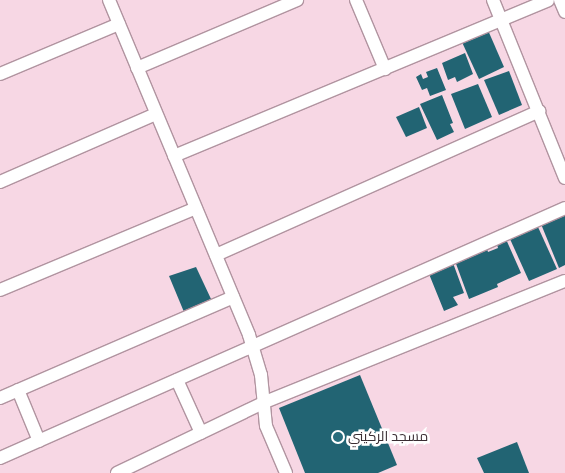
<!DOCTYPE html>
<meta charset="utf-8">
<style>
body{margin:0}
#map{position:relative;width:565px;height:473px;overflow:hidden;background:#f7d7e4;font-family:Signika,Cairo,sans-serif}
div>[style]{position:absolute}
.building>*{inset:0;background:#226473}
.roads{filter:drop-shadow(1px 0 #b194a0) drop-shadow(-1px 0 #b194a0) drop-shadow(0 1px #b194a0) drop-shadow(0 -1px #b194a0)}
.minor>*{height:12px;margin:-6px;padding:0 6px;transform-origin:6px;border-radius:6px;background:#fff}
.dots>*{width:14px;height:14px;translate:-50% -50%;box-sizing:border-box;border:2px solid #fff;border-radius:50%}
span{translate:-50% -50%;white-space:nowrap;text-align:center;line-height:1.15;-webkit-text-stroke:5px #fff;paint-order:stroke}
.poi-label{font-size:14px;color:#3a2e33}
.left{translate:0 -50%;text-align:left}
</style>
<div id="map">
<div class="building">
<i style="clip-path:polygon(487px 28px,504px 67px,479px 79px,461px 40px)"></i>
<i style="clip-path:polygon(465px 53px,473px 74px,457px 82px,455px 77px,448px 80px,442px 63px)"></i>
<i style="clip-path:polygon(437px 68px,446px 90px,430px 96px,427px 88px,422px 90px,416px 77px,421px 74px,423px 79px,428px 77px,426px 72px)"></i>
<i style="clip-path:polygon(509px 71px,522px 105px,499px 115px,484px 80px)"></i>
<i style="clip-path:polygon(478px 84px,492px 117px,465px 129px,451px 94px)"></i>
<i style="clip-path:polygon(442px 95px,453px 123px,450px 124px,454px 132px,437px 140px,420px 104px)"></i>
<i style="clip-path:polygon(419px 107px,427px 128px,406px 137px,396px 117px)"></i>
<i style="clip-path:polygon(565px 214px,565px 265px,559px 268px,541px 224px)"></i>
<i style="clip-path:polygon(538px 227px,557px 269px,529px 281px,510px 239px)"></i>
<i style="clip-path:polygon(505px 237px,521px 273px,497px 284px,498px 287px,469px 299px,455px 261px,486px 246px,488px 252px,498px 248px,496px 241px)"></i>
<i style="clip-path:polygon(453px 263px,464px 293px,453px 297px,458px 305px,444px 311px,429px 274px)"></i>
<i style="clip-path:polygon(196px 267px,211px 299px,184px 312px,169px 276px)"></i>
<i style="clip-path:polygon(360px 375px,397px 465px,378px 473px,305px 473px,279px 408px)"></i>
<i style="clip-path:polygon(517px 442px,529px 473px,484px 473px,477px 458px)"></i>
</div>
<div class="roads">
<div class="minor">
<i style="left:109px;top:0;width:363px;rotate:67.3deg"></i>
<i style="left:249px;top:335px;width:42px;rotate:73.3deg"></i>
<i style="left:261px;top:375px;width:51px;rotate:84.4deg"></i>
<i style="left:266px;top:426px;width:51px;rotate:66.9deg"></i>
<i style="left:356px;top:0;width:75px;rotate:67.2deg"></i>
<i style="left:493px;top:0;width:192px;rotate:68deg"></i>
<i style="left:560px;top:0;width:13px;rotate:67deg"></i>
<i style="left:137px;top:68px;width:174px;rotate:-23deg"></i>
<i style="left:0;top:74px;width:129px;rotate:-22.8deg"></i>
<i style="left:174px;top:156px;width:405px;rotate:-22.6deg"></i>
<i style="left:0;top:182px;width:170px;rotate:-23.6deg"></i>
<i style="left:216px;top:255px;width:354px;rotate:-24deg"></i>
<i style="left:0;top:290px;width:212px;rotate:-22.7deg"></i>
<i style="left:177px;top:380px;width:58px;rotate:65.6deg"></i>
<i style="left:18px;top:390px;width:55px;rotate:67.6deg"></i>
<i style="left:0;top:398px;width:254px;rotate:-23.4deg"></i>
<i style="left:0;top:458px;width:618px;rotate:-23.87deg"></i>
<i style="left:117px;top:473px;width:164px;rotate:-25.6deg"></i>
<i style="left:265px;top:402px;width:323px;rotate:-22deg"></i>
</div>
</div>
<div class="dots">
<i style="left:338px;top:437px;background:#286d7d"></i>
</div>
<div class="poi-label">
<span class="left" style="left:348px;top:437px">مسجد الركيني</span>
</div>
</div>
